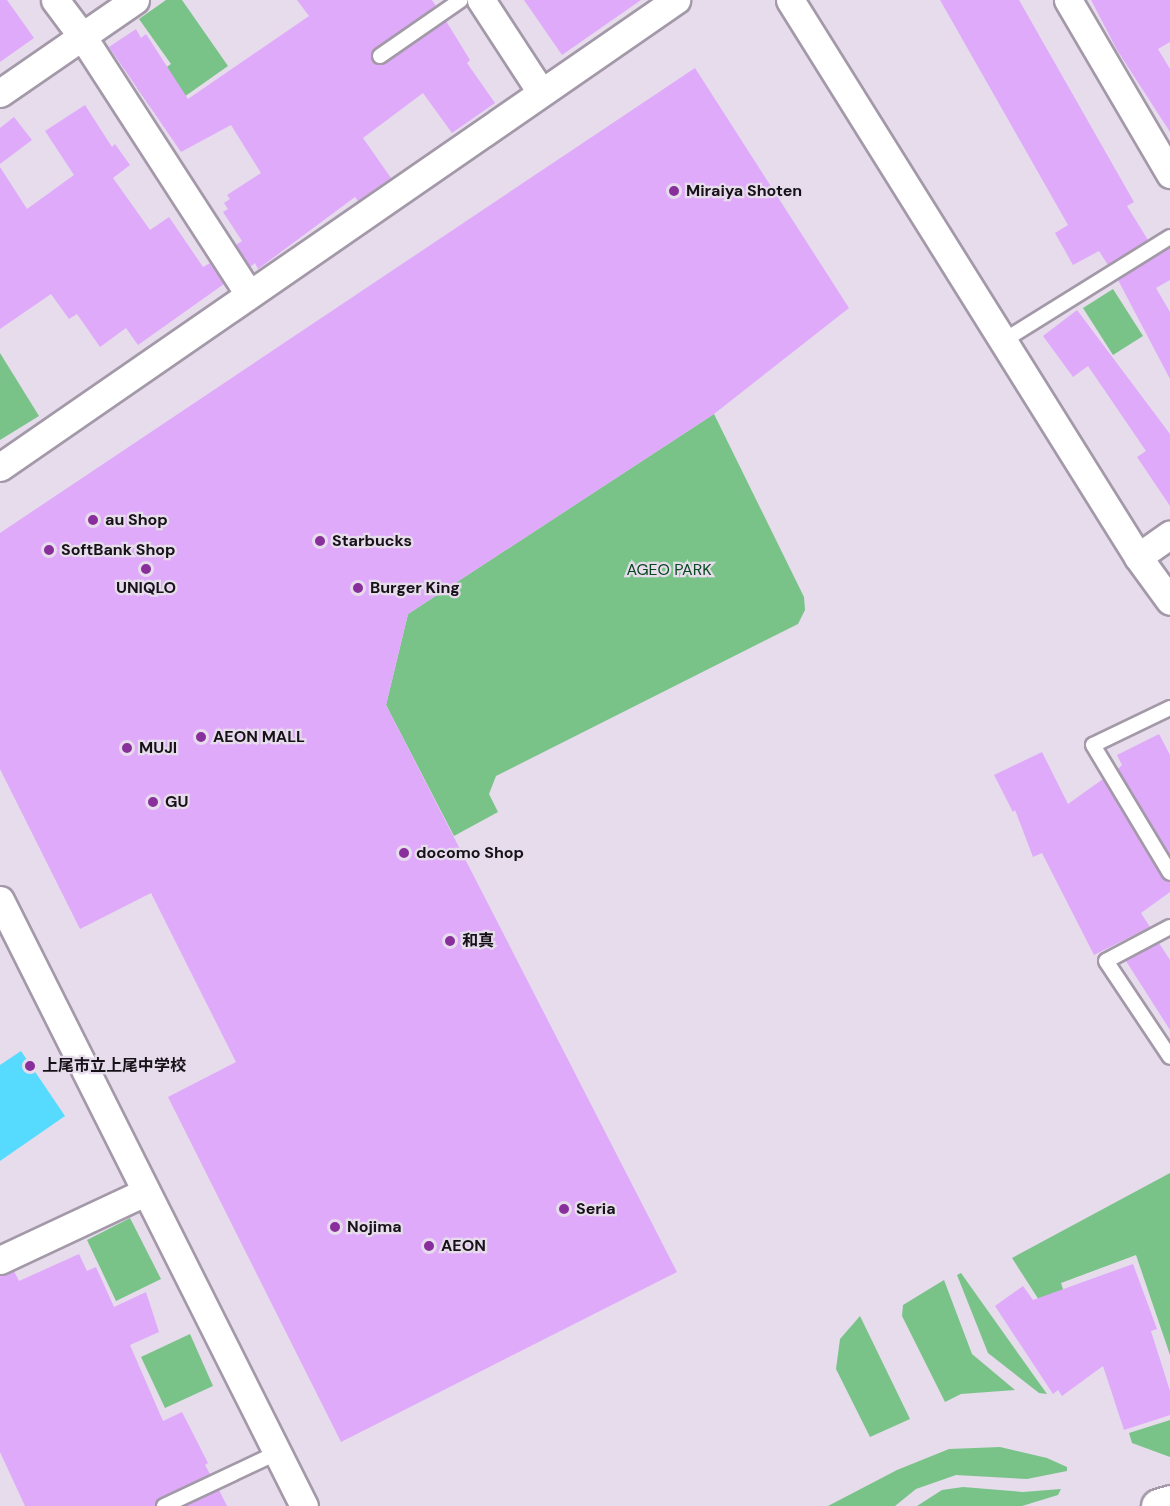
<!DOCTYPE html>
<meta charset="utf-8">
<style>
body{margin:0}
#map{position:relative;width:1170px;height:1506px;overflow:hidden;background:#e6dcec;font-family:"DM Sans","Noto Sans JP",sans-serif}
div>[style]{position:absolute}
.green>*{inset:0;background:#79c389}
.water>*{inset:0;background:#56dbfe}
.building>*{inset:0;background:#e0aafa}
.roads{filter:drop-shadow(2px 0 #a399a8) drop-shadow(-2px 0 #a399a8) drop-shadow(0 2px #a399a8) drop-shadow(0 -2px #a399a8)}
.service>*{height:14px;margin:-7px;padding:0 7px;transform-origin:7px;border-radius:7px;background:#fff}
.minor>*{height:27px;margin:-13.5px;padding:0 13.5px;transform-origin:13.5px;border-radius:13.5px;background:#fff}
.secondary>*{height:33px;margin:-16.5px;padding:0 16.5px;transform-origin:16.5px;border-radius:16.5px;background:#fff}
.dots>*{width:16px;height:16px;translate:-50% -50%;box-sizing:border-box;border:3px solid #e6dcec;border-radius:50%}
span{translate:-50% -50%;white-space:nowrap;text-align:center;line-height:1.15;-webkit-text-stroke:4.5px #e6dcec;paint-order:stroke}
.poi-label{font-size:16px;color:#161218;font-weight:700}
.left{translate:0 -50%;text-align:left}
.park-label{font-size:16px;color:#06471e}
</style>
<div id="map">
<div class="green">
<i style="clip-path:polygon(166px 0,182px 0,228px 66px,157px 116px,137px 88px,171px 64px,139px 19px)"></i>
<i style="clip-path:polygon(1113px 289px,1143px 336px,1113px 355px,1083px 308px)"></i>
<i style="clip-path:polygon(0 353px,39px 416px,0 440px)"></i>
<i style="clip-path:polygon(714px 414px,804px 597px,805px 610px,798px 624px,496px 776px,489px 794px,498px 812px,454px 836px,386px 705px,408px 614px)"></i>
<i style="clip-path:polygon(1170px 1173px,1170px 1355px,1136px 1255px,1061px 1283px,1074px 1323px,1057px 1328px,1012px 1258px)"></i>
<i style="clip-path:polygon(130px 1218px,161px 1279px,116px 1301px,87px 1240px)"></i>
<i style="clip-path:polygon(961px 1273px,1047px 1394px,1039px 1393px,988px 1353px,957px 1275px)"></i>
<i style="clip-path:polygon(944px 1280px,972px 1354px,1015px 1390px,961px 1394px,945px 1402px,902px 1316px,903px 1305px)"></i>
<i style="clip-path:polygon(860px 1316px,910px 1419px,870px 1437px,836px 1369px,840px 1339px)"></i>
<i style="clip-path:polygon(190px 1334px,213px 1386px,165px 1408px,141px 1357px)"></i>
<i style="clip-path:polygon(1170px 1420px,1170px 1457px,1132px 1443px,1129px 1433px)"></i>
<i style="clip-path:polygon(1000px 1447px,1047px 1458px,1067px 1467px,1067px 1471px,1027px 1479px,956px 1475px,916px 1489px,895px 1506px,828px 1506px,897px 1470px,949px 1449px)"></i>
<i style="clip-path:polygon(963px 1487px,1023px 1492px,1061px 1489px,1058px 1495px,1022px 1506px,917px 1506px,942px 1490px)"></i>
</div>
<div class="water">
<i style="clip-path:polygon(21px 1051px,65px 1116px,0 1161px,0 1065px)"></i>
</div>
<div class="building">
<i style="clip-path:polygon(0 0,7px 0,34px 38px,0 62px)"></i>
<i style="clip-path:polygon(297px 0,432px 0,436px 6px,375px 49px,372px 61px,385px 63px,446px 21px,470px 60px,467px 63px,495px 103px,452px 133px,423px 93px,363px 138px,391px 178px,358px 201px,355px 197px,258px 269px,255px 263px,250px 267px,236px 245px,242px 241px,223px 212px,228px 209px,224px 203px,230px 199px,227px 195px,261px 173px,231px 125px,181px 152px,109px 47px,136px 29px,141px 38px,146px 34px,188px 99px,309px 16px)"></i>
<i style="clip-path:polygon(524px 0,641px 0,562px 55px)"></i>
<i style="clip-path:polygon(940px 0,1019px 0,1134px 202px,1127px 206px,1148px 240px,1108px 265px,1099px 251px,1073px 265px,1055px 233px,1068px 225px)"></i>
<i style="clip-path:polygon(1091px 0,1170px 0,1170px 42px,1158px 49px,1170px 69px,1170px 132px,1117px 50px)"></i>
<i style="clip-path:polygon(695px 68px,849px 308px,714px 414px,408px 614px,386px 705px,677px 1272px,341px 1442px,168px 1097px,236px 1062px,151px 893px,80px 929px,0 769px,0 533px)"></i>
<i style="clip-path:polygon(85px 105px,112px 147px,115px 144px,130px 165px,113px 178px,150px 230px,169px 217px,203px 267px,210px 263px,224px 284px,138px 345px,126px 328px,100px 347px,77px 314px,69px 319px,51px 294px,0 329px,0 167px,27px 209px,74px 175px,45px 131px)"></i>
<i style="clip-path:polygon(14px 117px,32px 140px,0 164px,0 128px)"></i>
<i style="clip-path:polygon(1170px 248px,1170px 280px,1156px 288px,1170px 312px,1170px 379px,1118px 280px)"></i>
<i style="clip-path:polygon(1077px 310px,1170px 434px,1170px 506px,1137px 457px,1146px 451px,1088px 366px,1073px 377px,1043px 336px)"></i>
<i style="clip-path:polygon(1159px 734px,1170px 755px,1170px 856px,1118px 769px,1122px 765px,1117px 755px)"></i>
<i style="clip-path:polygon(1042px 752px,1068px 804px,1103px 779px,1162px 878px,1170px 882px,1170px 892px,1141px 913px,1150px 927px,1094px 955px,1042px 853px,1033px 857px,1015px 810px,1013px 812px,994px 775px)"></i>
<i style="clip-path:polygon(1159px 943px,1170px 960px,1170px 1030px,1126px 961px)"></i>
<i style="clip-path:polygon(79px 1254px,87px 1271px,96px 1267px,114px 1307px,146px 1292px,159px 1332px,130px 1345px,163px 1421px,182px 1412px,208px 1463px,205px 1465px,210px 1474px,160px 1498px,155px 1506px,25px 1506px,0 1452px,0 1276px,14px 1271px,19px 1281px)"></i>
<i style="clip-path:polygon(1133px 1264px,1157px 1329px,1151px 1331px,1170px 1391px,1170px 1415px,1124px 1430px,1103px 1366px,1062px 1396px,1058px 1390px,1053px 1394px,995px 1306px,1023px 1286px,1033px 1300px)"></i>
<i style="clip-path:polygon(219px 1490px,227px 1506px,185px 1506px)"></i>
</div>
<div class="roads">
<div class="service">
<i style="left:380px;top:56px;width:98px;rotate:-34.7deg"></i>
<i style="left:1003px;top:341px;width:197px;rotate:-31.9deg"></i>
<i style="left:1170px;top:708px;width:85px;rotate:154.3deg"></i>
<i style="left:1093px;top:745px;width:149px;rotate:59deg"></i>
<i style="left:1170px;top:927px;width:72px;rotate:152deg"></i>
<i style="left:1106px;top:961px;width:115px;rotate:56.3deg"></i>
<i style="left:164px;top:1506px;width:127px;rotate:-25.2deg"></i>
</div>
<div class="minor">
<i style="left:55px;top:0;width:45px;rotate:53.1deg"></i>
<i style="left:82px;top:36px;width:306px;rotate:57.1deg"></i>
<i style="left:481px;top:0;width:110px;rotate:56.9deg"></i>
<i style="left:790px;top:0;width:657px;rotate:58deg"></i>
<i style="left:1138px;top:557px;width:54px;rotate:54deg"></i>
<i style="left:1068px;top:0;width:202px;rotate:59.6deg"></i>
<i style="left:0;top:93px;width:164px;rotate:-34.6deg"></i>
<i style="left:0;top:467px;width:822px;rotate:-34.64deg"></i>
<i style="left:1138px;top:557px;width:39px;rotate:-35deg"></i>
<i style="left:0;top:900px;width:678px;rotate:63.36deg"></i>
<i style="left:0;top:1260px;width:160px;rotate:-25.1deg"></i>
</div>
<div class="secondary">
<i style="left:1158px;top:1506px;width:13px;rotate:-18deg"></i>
</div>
</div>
<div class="dots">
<i style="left:674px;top:191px;background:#882f9b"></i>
<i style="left:93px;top:520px;background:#882f9b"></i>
<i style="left:320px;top:541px;background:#882f9b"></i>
<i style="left:49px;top:550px;background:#882f9b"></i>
<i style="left:146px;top:569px;background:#882f9b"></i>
<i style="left:358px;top:588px;background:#882f9b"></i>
<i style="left:201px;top:737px;background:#882f9b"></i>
<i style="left:127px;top:748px;background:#882f9b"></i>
<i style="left:153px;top:802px;background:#882f9b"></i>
<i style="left:404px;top:853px;background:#882f9b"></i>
<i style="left:450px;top:941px;background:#882f9b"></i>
<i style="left:30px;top:1066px;background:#882f9b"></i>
<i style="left:564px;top:1209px;background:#882f9b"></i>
<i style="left:335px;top:1227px;background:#882f9b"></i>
<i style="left:429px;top:1246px;background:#882f9b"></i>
</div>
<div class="poi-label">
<span class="left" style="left:686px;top:191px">Miraiya Shoten</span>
<span class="left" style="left:105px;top:520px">au Shop</span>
<span class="left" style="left:332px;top:541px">Starbucks</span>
<span class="left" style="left:61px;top:550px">SoftBank Shop</span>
<span style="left:146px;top:588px">UNIQLO</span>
<span class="left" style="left:370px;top:588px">Burger King</span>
<span class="left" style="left:213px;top:737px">AEON MALL</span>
<span class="left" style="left:139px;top:748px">MUJI</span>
<span class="left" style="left:165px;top:802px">GU</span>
<span class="left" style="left:416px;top:853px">docomo Shop</span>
<span class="left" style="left:462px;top:941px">和真</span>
<span class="left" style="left:42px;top:1066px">上尾市立上尾中学校</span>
<span class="left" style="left:576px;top:1209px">Seria</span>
<span class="left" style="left:347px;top:1227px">Nojima</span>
<span class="left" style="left:441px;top:1246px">AEON</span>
</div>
<div class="park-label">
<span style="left:669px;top:570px">AGEO PARK</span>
</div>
</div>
